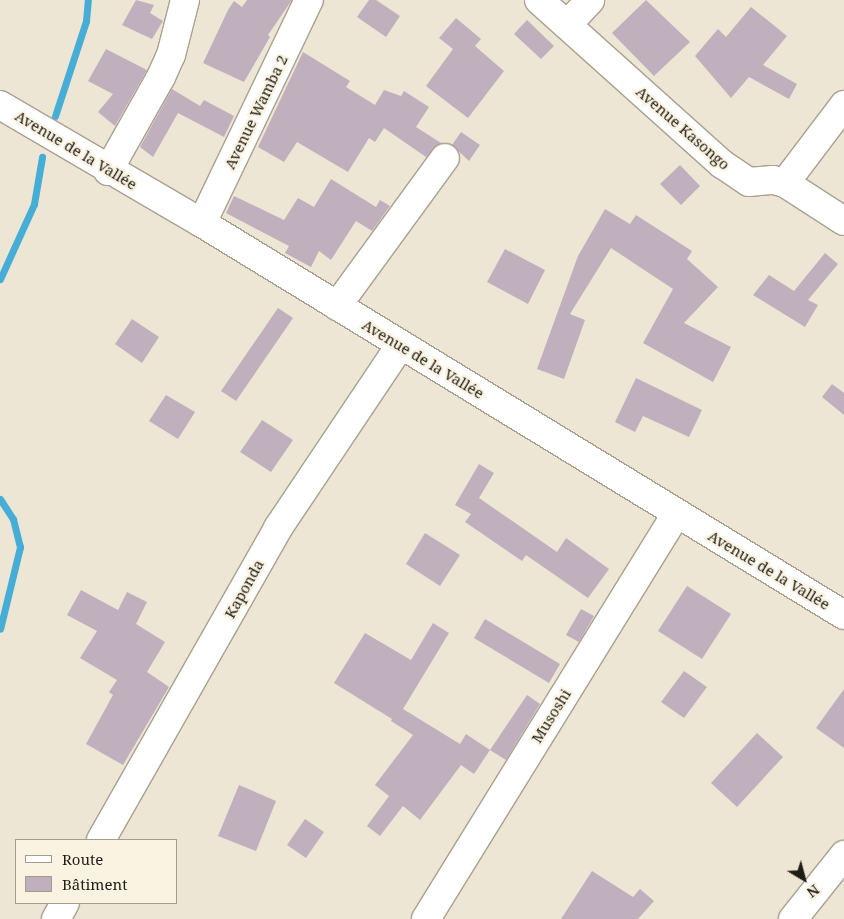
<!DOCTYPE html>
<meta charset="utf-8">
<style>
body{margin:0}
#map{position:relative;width:844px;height:919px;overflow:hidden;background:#ede6d4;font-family:"Noto Serif",serif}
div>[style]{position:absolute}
.stream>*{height:7px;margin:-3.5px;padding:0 3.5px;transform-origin:3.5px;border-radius:3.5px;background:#45add6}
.building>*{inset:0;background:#c0b0bd}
.roads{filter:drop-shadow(1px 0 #a8a190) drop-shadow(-1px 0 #a8a190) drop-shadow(0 1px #a8a190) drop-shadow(0 -1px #a8a190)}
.minor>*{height:28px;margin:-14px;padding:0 14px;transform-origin:14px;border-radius:14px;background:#fff}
span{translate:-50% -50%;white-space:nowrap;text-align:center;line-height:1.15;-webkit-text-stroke:4.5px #faf3e1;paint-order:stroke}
.street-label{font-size:15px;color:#201d17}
.legend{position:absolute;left:15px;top:839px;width:162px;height:65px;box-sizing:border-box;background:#faf3e1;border:1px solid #a39d90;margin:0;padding:6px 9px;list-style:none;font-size:15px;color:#201d17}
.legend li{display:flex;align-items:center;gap:10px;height:25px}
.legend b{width:25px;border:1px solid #a39d90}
.north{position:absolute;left:779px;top:854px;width:50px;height:50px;-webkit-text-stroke:4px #faf3e1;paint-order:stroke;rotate:143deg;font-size:14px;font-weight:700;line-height:20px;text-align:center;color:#201d17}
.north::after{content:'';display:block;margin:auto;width:18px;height:22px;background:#201d17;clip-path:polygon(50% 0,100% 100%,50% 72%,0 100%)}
</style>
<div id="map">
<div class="stream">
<i style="left:55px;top:116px;width:100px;rotate:-71.9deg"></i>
<i style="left:86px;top:21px;width:21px;rotate:-85deg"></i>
<i style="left:0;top:279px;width:82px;rotate:-65.6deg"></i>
<i style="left:34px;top:204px;width:48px;rotate:-80.3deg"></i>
<i style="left:0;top:499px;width:24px;rotate:57deg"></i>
<i style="left:13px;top:519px;width:29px;rotate:76deg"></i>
<i style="left:20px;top:547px;width:84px;rotate:103.7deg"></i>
</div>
<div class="building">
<i style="clip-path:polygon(136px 0,154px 5px,150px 13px,163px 21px,152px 39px,122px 25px)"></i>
<i style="clip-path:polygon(247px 0,292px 0,268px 35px,270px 37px,244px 82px,203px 63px,228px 10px,234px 1px,242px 7px)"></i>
<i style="clip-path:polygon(369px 0,376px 0,400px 16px,386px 37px,357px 17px)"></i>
<i style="clip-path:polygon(646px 0,690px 42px,654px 76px,612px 33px)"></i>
<i style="clip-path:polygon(751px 7px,787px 36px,763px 65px,797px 84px,789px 99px,749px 77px,731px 98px,695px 56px,718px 29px,726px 37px)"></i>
<i style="clip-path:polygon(456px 18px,481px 39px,475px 46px,504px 71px,468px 118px,426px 86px,453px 49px,439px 38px)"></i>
<i style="clip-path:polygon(527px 20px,554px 46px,541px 59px,514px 34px)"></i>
<i style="clip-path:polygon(106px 49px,147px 70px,115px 126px,98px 112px,113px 94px,88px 81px)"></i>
<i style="clip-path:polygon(303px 52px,350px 81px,346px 87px,375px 105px,384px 90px,401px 96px,404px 91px,429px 107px,416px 127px,441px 143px,426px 157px,384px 128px,375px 142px,369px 138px,348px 172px,297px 142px,284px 162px,258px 147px)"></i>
<i style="clip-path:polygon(172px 89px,200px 106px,204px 100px,234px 116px,224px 137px,178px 113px,153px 157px,140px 147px)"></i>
<i style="clip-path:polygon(461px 132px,480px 145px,469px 161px,452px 145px)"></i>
<i style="clip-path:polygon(680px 165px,700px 186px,681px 205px,660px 184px)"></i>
<i style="clip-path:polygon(331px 179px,376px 207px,380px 200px,390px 206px,372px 231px,356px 221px,331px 260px,319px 251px,311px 267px,285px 253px,289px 246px,226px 213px,234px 196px,284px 220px,298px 198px,314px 207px)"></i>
<i style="clip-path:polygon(605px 209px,630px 224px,636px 215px,692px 251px,687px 259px,718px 287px,684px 323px,731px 347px,713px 382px,643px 343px,673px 289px,611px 248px,570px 314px,585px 320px,564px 379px,537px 369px,578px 256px)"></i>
<i style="clip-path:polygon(505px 249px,545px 270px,528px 304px,487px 282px)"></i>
<i style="clip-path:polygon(825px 253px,838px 264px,808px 300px,818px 305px,805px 327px,753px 295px,769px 275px,794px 291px)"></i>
<i style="clip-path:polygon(278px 308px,293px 318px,236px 401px,221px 391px)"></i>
<i style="clip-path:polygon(132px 319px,159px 337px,142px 363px,115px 344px)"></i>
<i style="clip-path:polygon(636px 378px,702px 410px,689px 437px,643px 416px,635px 432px,615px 422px)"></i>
<i style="clip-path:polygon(832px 384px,844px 393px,844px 415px,822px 397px)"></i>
<i style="clip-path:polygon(166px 395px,195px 412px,178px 439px,149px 421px)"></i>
<i style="clip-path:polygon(262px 420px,293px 440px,271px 472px,240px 452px)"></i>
<i style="clip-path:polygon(479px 464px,494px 473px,479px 498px,557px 552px,566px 538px,609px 569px,588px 598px,526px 555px,522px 561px,465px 522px,471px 514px,455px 505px)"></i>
<i style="clip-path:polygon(425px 533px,460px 555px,440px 586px,406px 564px)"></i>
<i style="clip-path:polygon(687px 586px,731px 614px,702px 659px,658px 631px)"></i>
<i style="clip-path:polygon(81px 590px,118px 610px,127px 592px,147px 602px,136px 624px,165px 642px,147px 672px,169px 687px,123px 765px,86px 744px,113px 695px,109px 692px,117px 680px,80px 658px,97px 631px,67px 615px)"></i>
<i style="clip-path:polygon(581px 609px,594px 616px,579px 642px,566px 635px)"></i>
<i style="clip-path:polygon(485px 619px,560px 664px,549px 683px,474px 638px)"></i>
<i style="clip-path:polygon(433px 623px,449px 633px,403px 709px,460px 744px,466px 734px,490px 750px,474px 774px,461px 765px,420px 820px,403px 806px,380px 836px,367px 826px,389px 796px,375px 785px,413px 735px,391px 721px,392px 719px,334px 683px,365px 633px,411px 660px)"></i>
<i style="clip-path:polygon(684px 671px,707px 687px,684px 718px,661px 702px)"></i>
<i style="clip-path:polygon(844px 689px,844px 748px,816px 728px)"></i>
<i style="clip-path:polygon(527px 695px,540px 704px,506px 760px,490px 750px)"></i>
<i style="clip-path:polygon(757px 733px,783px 757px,737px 807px,711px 783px)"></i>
<i style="clip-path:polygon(239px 785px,276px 801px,256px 851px,218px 836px)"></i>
<i style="clip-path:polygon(305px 819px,324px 832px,306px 858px,287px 845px)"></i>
<i style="clip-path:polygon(592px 871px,633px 897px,640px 889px,654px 901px,638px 919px,561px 919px)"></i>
</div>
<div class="roads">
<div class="minor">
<i style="left:539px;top:0;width:246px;rotate:41.9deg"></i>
<i style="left:722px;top:164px;width:32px;rotate:34deg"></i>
<i style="left:749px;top:182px;width:24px;rotate:-5deg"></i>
<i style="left:773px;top:180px;width:12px;rotate:14deg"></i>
<i style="left:785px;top:183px;width:70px;rotate:32.8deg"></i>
<i style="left:567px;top:25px;width:34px;rotate:-47deg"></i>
<i style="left:0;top:105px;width:234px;rotate:30.3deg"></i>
<i style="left:202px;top:223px;width:752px;rotate:31.41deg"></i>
<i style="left:108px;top:171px;width:108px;rotate:-60.6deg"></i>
<i style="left:161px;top:77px;width:24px;rotate:-66deg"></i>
<i style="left:171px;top:55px;width:57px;rotate:-75.7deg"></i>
<i style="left:785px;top:183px;width:98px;rotate:-52.9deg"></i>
<i style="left:202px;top:223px;width:247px;rotate:-64.4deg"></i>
<i style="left:337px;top:306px;width:183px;rotate:-53.9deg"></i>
<i style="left:101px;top:840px;width:359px;rotate:-60.4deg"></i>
<i style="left:278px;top:528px;width:219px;rotate:-56.2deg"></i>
<i style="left:56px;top:919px;width:18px;rotate:-61deg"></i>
<i style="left:426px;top:919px;width:476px;rotate:-58.3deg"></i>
<i style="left:793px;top:919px;width:82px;rotate:-51.4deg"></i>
</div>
</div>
<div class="street-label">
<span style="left:256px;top:112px;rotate:-64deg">Avenue Wamba 2</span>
<span style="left:683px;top:128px;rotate:41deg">Avenue Kasongo</span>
<span style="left:76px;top:150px;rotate:31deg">Avenue de la Vallée</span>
<span style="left:423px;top:359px;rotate:31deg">Avenue de la Vallée</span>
<span style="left:769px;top:570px;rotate:31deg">Avenue de la Vallée</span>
<span style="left:244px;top:589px;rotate:-61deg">Kaponda</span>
<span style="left:551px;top:716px;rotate:-58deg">Musoshi</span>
</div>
<ul class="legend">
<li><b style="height:6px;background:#fff"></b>Route</li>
<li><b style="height:14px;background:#c0b0bd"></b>Bâtiment</li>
</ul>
<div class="north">N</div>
</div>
